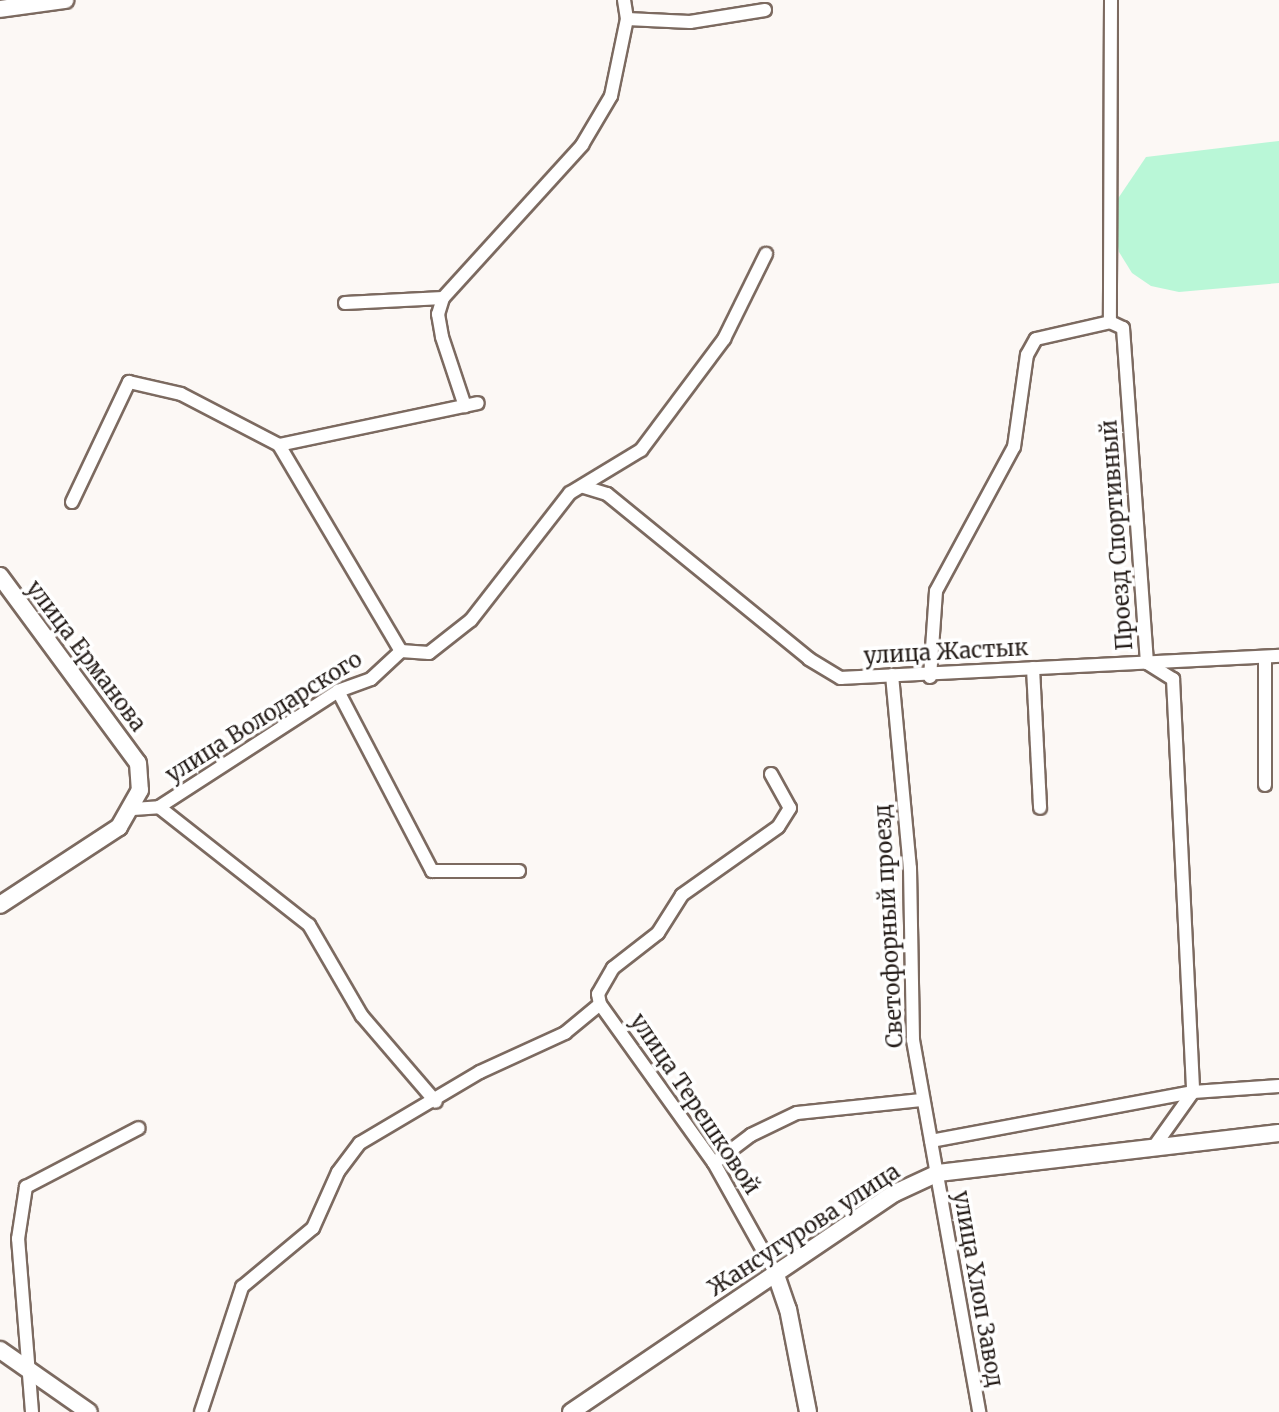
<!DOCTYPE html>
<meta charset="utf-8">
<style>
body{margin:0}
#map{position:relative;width:1279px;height:1412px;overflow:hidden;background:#fcf8f5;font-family:Merriweather,serif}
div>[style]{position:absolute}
.green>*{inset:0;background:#b9f7d7}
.roads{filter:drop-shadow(2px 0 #7c6a60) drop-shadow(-2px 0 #7c6a60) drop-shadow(0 2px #7c6a60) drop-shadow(0 -2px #7c6a60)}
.street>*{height:12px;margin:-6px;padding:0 6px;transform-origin:6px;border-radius:6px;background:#fff}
.secondary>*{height:16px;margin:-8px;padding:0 8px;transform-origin:8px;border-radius:8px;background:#fff}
span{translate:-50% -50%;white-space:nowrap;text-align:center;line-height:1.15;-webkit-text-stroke:7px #fff;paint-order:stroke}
.street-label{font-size:22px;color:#261e1a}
</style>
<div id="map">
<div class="green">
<i style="clip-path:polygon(1279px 141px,1279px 283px,1179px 292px,1151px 286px,1132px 273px,1119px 252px,1114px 226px,1117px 200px,1146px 157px)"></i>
</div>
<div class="roads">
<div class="street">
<i style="left:624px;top:0;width:19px;rotate:81deg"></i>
<i style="left:627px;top:19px;width:63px;rotate:2.7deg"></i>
<i style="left:690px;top:22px;width:76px;rotate:-9.1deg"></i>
<i style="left:1111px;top:0;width:322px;rotate:90.2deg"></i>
<i style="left:1110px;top:322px;width:14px;rotate:25deg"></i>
<i style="left:1123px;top:328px;width:336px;rotate:85.9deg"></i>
<i style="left:1147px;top:663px;width:31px;rotate:32deg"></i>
<i style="left:1173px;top:679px;width:413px;rotate:87.2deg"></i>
<i style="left:1193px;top:1092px;width:69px;rotate:125.5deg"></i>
<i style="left:443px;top:298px;width:17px;rotate:107deg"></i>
<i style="left:438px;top:314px;width:23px;rotate:80deg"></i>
<i style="left:442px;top:337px;width:73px;rotate:71.6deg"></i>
<i style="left:345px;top:303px;width:98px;rotate:-2.9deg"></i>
<i style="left:443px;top:298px;width:207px;rotate:-47.7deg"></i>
<i style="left:582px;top:145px;width:57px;rotate:-59.4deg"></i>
<i style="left:611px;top:96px;width:79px;rotate:-78.3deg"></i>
<i style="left:279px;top:445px;width:203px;rotate:-11.9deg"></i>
<i style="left:584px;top:487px;width:24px;rotate:17deg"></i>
<i style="left:607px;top:494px;width:261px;rotate:39.2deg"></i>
<i style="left:809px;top:659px;width:37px;rotate:31deg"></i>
<i style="left:841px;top:678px;width:439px;rotate:-2.9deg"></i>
<i style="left:72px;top:502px;width:133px;rotate:-64.6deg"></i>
<i style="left:129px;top:382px;width:53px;rotate:13deg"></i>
<i style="left:181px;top:394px;width:110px;rotate:27.5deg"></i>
<i style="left:279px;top:445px;width:239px;rotate:59.4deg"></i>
<i style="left:1033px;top:668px;width:140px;rotate:87.1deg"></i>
<i style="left:892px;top:675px;width:194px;rotate:84.7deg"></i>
<i style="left:910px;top:868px;width:172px;rotate:89deg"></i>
<i style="left:913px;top:1040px;width:378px;rotate:79.9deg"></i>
<i style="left:930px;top:677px;width:86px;rotate:-86deg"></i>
<i style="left:936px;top:591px;width:164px;rotate:-61.6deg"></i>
<i style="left:1014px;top:447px;width:93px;rotate:-82deg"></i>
<i style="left:1027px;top:355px;width:18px;rotate:-61deg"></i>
<i style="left:1036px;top:339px;width:76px;rotate:-12.9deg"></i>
<i style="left:338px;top:691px;width:203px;rotate:62.4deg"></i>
<i style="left:432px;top:871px;width:87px"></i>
<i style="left:771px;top:774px;width:39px;rotate:61deg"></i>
<i style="left:790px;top:808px;width:22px;rotate:122deg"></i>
<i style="left:778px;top:827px;width:118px;rotate:144.7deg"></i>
<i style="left:682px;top:895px;width:45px;rotate:122.3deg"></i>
<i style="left:658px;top:933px;width:57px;rotate:142.1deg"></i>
<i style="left:613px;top:968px;width:30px;rotate:120deg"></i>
<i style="left:598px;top:994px;width:10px;rotate:79deg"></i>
<i style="left:600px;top:1004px;width:196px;rotate:54.4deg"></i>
<i style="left:714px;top:1163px;width:125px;rotate:60.8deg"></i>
<i style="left:1265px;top:785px;width:128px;rotate:-90deg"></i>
<i style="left:159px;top:807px;width:191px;rotate:38.2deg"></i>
<i style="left:309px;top:925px;width:105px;rotate:59.8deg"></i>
<i style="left:362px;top:1016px;width:113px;rotate:49.3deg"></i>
<i style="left:133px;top:809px;width:26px;rotate:-4deg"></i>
<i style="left:159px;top:807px;width:213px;rotate:-32.9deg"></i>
<i style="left:338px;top:691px;width:35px;rotate:-20deg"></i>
<i style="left:371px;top:679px;width:41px;rotate:-43deg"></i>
<i style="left:401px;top:651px;width:28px;rotate:4deg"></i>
<i style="left:429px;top:653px;width:53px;rotate:-38.2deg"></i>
<i style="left:471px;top:620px;width:161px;rotate:-52.1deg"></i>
<i style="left:570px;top:493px;width:83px;rotate:-31.2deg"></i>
<i style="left:641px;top:450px;width:139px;rotate:-53.2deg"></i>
<i style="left:724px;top:339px;width:95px;rotate:-63.7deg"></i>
<i style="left:931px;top:1141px;width:267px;rotate:-10.6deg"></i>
<i style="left:1193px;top:1092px;width:86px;rotate:-4deg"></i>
<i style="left:714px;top:1163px;width:46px;rotate:-37.1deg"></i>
<i style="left:751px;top:1135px;width:51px;rotate:-25.6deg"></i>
<i style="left:797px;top:1113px;width:125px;rotate:-6deg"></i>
<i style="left:32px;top:1412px;width:174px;rotate:-94.6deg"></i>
<i style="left:18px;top:1239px;width:53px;rotate:-81.3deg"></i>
<i style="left:26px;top:1187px;width:127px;rotate:-27.6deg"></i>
<i style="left:201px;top:1412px;width:132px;rotate:-71.8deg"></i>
<i style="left:242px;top:1287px;width:92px;rotate:-39.7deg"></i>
<i style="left:313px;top:1228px;width:61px;rotate:-65.9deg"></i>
<i style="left:338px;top:1172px;width:36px;rotate:-53deg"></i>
<i style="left:360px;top:1143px;width:139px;rotate:-30.6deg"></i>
<i style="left:480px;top:1072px;width:94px;rotate:-24.6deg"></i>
<i style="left:565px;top:1033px;width:45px;rotate:-39.6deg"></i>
</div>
<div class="secondary">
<i style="left:0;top:9px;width:66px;rotate:-7.9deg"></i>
<i style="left:0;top:576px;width:232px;rotate:53.6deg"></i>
<i style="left:138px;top:763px;width:27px;rotate:86deg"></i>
<i style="left:140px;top:790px;width:43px;rotate:119.6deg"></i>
<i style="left:119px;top:827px;width:142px;rotate:146.8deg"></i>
<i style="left:775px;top:1272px;width:39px;rotate:71deg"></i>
<i style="left:788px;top:1309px;width:105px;rotate:79deg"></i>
<i style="left:0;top:1350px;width:108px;rotate:34.9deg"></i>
<i style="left:571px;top:1412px;width:391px;rotate:-34.1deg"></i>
<i style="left:895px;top:1193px;width:47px;rotate:-24.9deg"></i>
<i style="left:938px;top:1173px;width:343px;rotate:-6.7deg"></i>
</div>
</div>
<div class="street-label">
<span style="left:1117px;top:535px;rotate:-94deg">Проезд Спортивный</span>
<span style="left:946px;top:652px;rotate:-3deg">улица Жастык</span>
<span style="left:86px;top:656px;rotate:53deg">улица Ерманова</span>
<span style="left:264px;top:717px;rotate:-32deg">улица Володарского</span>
<span style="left:889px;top:926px;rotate:-93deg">Светофорный проезд</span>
<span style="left:695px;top:1104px;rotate:56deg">улица Терешковой</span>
<span style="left:804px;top:1230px;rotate:-33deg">Жансугурова улица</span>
<span style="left:978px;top:1289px;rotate:80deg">улица Хлоп Завод</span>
</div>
</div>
